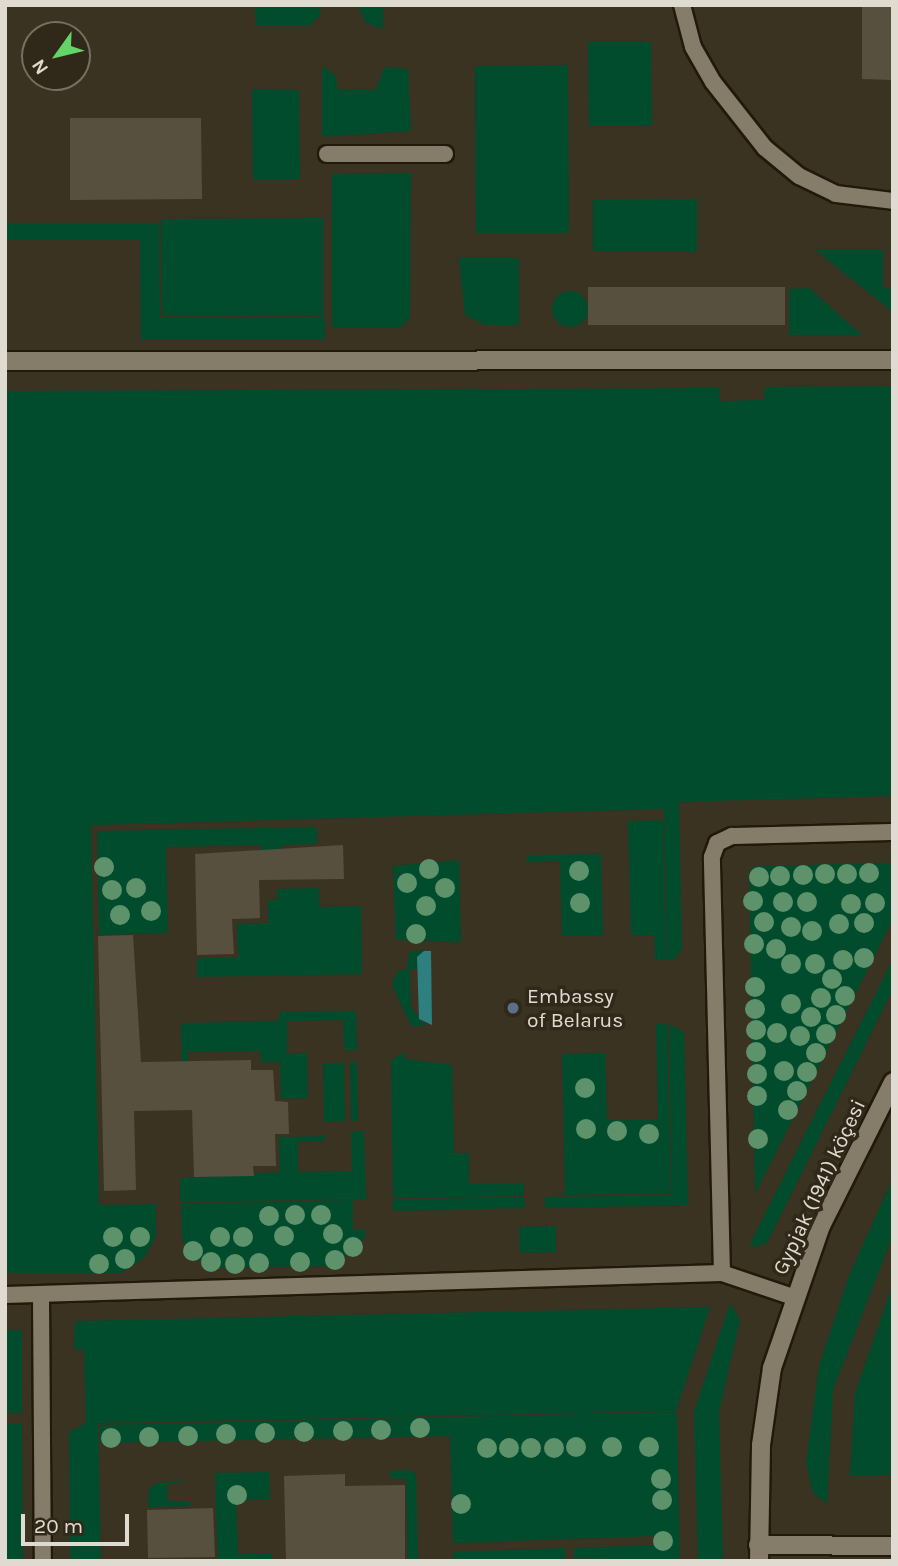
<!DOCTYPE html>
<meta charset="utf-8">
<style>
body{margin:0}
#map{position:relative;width:898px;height:1566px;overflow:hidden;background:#3a3322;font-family:Karla,sans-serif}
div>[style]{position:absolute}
.green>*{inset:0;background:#014c2d}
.round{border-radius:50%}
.water>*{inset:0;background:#2e7f80}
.building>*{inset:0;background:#58503f}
.roads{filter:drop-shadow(2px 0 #211a0b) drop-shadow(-2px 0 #211a0b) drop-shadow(0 2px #211a0b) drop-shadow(0 -2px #211a0b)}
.lane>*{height:16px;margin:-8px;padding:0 8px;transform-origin:8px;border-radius:8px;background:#857c6a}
.street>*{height:18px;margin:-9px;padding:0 9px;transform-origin:9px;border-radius:9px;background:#857c6a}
.trees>*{width:20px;height:20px;margin:-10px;border-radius:50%;background:#5d926b}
.dots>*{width:19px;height:19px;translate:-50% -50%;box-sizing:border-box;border:4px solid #302919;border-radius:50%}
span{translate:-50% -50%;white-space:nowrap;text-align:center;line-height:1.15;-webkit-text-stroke:7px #302919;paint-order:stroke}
.poi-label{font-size:21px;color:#e0dbd1}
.left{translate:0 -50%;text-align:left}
.street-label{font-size:21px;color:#e0dbd1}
.frame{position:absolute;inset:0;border:7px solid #e0dbd1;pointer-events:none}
.north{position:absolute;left:21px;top:21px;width:70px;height:70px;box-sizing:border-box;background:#302919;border:2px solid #767063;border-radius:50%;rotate:236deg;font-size:19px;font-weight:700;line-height:28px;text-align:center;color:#e0dbd1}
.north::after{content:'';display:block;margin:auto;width:24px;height:32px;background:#64d468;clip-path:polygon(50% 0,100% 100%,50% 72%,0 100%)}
.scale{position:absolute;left:21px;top:1514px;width:108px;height:32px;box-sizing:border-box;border:4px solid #e0dbd1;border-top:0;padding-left:9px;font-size:21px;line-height:24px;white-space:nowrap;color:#e0dbd1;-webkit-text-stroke:5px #302919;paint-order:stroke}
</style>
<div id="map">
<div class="green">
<i style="clip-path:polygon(255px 5px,319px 5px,320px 16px,309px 26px,256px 26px)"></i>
<i style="clip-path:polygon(358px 5px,383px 5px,383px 29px,366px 23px)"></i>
<i style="clip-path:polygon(588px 42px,651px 42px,652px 126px,589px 126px)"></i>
<i style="clip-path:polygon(568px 65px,569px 233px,476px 233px,475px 66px)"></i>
<i style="clip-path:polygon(322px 66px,336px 76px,338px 90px,375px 90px,385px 67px,408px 69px,411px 131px,322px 137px)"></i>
<i style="clip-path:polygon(252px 89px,299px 90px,300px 179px,253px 179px)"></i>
<i style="clip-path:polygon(411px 173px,410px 318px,400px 328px,332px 328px,332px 174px)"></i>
<i style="clip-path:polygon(697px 199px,697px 252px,593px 252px,593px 200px)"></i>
<i style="clip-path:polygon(323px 218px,323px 316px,162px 316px,161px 219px)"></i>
<i style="clip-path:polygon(5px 223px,159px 223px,160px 318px,325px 317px,325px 340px,141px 340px,140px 240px,5px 240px)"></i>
<i style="clip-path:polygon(815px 250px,883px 250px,883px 288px,893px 289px,893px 312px)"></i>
<i style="clip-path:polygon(459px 258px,519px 258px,519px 325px,485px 325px,465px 315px)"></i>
<i style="clip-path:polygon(809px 288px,862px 335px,789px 335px,789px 289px)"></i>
<i class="round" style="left:552px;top:291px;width:36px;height:36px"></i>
<i style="clip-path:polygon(893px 386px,893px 796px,679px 802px,682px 950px,673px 960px,667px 960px,664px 809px,91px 825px,99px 1205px,156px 1204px,156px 1237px,144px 1258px,121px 1273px,5px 1273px,5px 391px,719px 388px,720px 401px,764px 400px,765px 387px)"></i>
<i style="clip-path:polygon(663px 820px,666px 960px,655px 960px,654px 935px,631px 935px,628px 821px)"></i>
<i style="clip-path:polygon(317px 827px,317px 844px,282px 845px,283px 879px,262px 880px,261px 845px,166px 847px,168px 933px,99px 935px,97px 831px)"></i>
<i style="clip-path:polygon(601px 854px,603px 936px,562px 936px,560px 861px,527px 862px,527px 855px)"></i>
<i style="clip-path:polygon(459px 860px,461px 942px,396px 940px,393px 866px)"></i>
<i style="clip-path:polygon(893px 863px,893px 919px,755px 1194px,749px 872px,755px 866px)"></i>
<i style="clip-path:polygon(319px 888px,319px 907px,361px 906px,362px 974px,197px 977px,197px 958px,238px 958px,237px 924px,268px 923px,268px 900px,278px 900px,277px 889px)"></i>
<i style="clip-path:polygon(424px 950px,417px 969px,410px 969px,411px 1007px,425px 1026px,411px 1026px,392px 985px,397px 972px,406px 969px,410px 951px)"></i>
<i style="clip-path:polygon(893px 959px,893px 989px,767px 1243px,755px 1247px,750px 1244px)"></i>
<i style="clip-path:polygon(356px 1011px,357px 1050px,344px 1050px,343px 1020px,287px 1021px,287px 1054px,307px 1053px,308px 1098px,281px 1099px,280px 1062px,261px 1062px,260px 1051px,188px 1052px,188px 1072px,182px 1072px,181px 1023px,279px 1021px,279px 1012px)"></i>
<i style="clip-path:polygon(656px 1024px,667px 1024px,671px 1193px,565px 1195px,562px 1054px,605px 1053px,607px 1120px,658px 1120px)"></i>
<i style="clip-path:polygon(669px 1024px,684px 1032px,688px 1205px,545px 1208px,545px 1197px,672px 1195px)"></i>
<i style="clip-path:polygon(405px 1052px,405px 1059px,452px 1065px,454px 1153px,469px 1153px,469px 1184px,524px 1183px,524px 1196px,393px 1198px,391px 1060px)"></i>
<i style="clip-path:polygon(350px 1062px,357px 1062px,358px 1121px,351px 1121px)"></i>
<i style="clip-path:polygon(323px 1063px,344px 1063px,345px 1121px,324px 1122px)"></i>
<i style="clip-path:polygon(364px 1131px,366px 1199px,180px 1202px,180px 1178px,280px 1172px,279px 1137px,325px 1136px,325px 1141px,298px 1142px,298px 1172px,352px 1171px,351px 1132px)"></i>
<i style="clip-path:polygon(893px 1178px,893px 1235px,833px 1390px,827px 1504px,813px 1493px,806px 1463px,819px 1366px,850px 1273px)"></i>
<i style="clip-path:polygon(524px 1197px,525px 1208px,393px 1211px,393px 1200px)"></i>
<i style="clip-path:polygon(353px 1200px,353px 1230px,365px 1229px,365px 1238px,335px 1266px,217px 1268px,198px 1260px,182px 1240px,181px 1204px)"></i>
<i style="clip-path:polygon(556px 1226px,556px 1252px,520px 1253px,519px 1227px)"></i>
<i style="clip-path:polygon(893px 1284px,893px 1475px,850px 1475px,855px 1393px)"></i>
<i style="clip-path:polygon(730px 1303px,740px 1320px,719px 1412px,723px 1561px,698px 1561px,694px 1412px)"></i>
<i style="clip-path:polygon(710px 1307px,676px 1411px,98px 1423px,101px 1561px,70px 1561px,69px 1432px,86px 1423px,84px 1350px,74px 1349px,75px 1321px)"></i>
<i style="clip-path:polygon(5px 1330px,22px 1330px,22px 1413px,5px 1413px)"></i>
<i style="clip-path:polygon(677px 1412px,680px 1561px,574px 1558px,574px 1548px,655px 1545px,654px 1536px,453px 1543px,450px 1436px,100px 1443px,100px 1425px)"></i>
<i style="clip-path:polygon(5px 1424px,22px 1424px,23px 1561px,7px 1561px)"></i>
<i style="clip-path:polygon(412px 1470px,416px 1475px,418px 1561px,408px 1561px,406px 1479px,392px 1479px,389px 1471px)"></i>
<i style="clip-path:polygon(269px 1472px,270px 1499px,236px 1500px,238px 1554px,272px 1553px,272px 1561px,218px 1561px,215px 1473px)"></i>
<i style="clip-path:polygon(189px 1480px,167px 1485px,167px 1501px,190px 1501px,190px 1506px,148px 1507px,149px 1490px,156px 1483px)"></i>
<i style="clip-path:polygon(565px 1548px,565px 1558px,555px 1561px,453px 1561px,453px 1552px)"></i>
</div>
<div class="water">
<i style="clip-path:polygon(424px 951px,431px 951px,432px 1025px,419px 1019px,417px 957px)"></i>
</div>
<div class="building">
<i style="clip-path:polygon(862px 5px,893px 5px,893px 80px,862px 79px)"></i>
<i style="clip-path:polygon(70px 118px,201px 118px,202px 199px,70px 200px)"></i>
<i style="clip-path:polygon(588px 287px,785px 287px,785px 325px,588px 325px)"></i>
<i style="clip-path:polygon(343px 845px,344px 879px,259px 880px,260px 918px,232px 919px,234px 954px,197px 955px,195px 854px)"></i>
<i style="clip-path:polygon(133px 935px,141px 1062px,251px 1060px,251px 1070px,273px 1070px,275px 1101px,288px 1102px,289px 1134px,275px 1134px,276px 1166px,253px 1166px,254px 1176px,194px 1177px,192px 1110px,134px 1111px,136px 1190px,104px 1191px,98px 936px)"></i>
<i style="clip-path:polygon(345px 1474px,345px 1486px,405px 1485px,405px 1561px,286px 1561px,284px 1476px)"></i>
<i style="clip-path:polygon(213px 1508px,215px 1557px,148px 1558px,147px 1510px)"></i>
</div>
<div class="roads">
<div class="lane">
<i style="left:682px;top:5px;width:43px;rotate:75.3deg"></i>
<i style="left:693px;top:47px;width:40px;rotate:60.3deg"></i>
<i style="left:713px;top:82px;width:84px;rotate:51.8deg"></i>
<i style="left:765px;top:148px;width:44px;rotate:39.5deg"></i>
<i style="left:799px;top:176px;width:41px;rotate:25.9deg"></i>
<i style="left:836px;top:194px;width:57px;rotate:7deg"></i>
<i style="left:327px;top:154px;width:118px"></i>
<i style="left:722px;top:1273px;width:416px;rotate:-91.4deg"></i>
<i style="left:712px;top:857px;width:15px;rotate:-70deg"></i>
<i style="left:717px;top:843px;width:17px;rotate:-25deg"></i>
<i style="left:732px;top:836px;width:161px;rotate:-1.4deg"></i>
<i style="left:5px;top:1295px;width:717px;rotate:-1.76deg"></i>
<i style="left:722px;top:1273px;width:75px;rotate:18.7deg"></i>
<i style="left:41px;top:1297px;width:264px;rotate:89.6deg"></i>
</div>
<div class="street">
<i style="left:5px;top:361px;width:888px;rotate:-0.06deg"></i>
<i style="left:758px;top:1545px;width:135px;rotate:0.4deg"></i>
<i style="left:759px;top:1561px;width:116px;rotate:-89deg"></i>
<i style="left:761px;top:1445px;width:78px;rotate:-81.9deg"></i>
<i style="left:772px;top:1368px;width:150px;rotate:-71deg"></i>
<i style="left:821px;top:1226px;width:161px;rotate:-63.4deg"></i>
</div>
</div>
<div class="trees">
<i style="left:104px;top:867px"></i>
<i style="left:429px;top:869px"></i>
<i style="left:579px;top:871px"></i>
<i style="left:869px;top:873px"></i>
<i style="left:825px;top:874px"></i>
<i style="left:847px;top:874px"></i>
<i style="left:803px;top:875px"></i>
<i style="left:780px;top:876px"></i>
<i style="left:759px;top:877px"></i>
<i style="left:407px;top:883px"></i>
<i style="left:136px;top:888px"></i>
<i style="left:445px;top:888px"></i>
<i style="left:112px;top:890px"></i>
<i style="left:753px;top:901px"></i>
<i style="left:783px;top:902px"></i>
<i style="left:807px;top:902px"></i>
<i style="left:580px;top:903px"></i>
<i style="left:875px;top:903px"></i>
<i style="left:851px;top:904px"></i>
<i style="left:426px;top:906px"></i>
<i style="left:151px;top:911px"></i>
<i style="left:120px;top:915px"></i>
<i style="left:764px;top:922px"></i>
<i style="left:864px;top:923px"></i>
<i style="left:839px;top:924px"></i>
<i style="left:791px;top:927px"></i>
<i style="left:812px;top:931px"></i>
<i style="left:416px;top:934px"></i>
<i style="left:754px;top:944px"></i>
<i style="left:776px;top:949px"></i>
<i style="left:864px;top:958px"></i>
<i style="left:843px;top:960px"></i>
<i style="left:791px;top:964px"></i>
<i style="left:815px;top:964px"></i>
<i style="left:832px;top:979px"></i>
<i style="left:755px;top:987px"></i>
<i style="left:845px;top:996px"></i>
<i style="left:821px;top:998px"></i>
<i style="left:791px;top:1004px"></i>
<i style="left:755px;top:1009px"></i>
<i style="left:836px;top:1015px"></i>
<i style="left:811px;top:1017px"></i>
<i style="left:756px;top:1030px"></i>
<i style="left:777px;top:1033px"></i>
<i style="left:826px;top:1034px"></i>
<i style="left:800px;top:1036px"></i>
<i style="left:756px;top:1052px"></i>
<i style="left:816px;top:1053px"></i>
<i style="left:784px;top:1071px"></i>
<i style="left:807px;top:1072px"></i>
<i style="left:757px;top:1074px"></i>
<i style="left:585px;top:1088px"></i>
<i style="left:797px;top:1091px"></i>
<i style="left:757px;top:1096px"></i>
<i style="left:788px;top:1110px"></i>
<i style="left:586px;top:1129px"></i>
<i style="left:617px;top:1131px"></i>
<i style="left:649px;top:1134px"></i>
<i style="left:758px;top:1139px"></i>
<i style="left:295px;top:1215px"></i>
<i style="left:321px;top:1215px"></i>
<i style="left:269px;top:1216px"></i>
<i style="left:333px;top:1234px"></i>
<i style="left:284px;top:1236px"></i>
<i style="left:113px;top:1237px"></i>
<i style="left:140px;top:1237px"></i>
<i style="left:220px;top:1237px"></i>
<i style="left:243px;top:1237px"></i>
<i style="left:353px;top:1247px"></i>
<i style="left:193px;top:1251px"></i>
<i style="left:125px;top:1259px"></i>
<i style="left:335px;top:1260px"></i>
<i style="left:211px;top:1262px"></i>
<i style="left:300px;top:1262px"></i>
<i style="left:259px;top:1263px"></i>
<i style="left:99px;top:1264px"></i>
<i style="left:235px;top:1264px"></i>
<i style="left:420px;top:1428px"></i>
<i style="left:381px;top:1430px"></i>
<i style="left:343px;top:1431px"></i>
<i style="left:304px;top:1432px"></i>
<i style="left:265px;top:1433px"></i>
<i style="left:226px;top:1434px"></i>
<i style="left:188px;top:1436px"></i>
<i style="left:149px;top:1437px"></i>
<i style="left:111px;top:1438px"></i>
<i style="left:576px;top:1447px"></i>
<i style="left:612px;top:1447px"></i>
<i style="left:649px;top:1447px"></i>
<i style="left:487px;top:1448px"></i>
<i style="left:509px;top:1448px"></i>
<i style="left:531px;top:1448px"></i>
<i style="left:554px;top:1448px"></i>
<i style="left:661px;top:1479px"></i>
<i style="left:237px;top:1495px"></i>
<i style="left:662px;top:1500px"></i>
<i style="left:461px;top:1504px"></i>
<i style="left:663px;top:1541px"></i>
</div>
<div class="dots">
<i style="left:513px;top:1008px;background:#5c6f8a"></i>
</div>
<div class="poi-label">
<span class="left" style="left:527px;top:1008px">Embassy<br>of Belarus</span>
</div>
<div class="street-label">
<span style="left:819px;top:1187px;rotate:-65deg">Gypjak (1941) köçesi</span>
</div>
<div class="frame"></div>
<div class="north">N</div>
<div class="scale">20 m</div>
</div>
